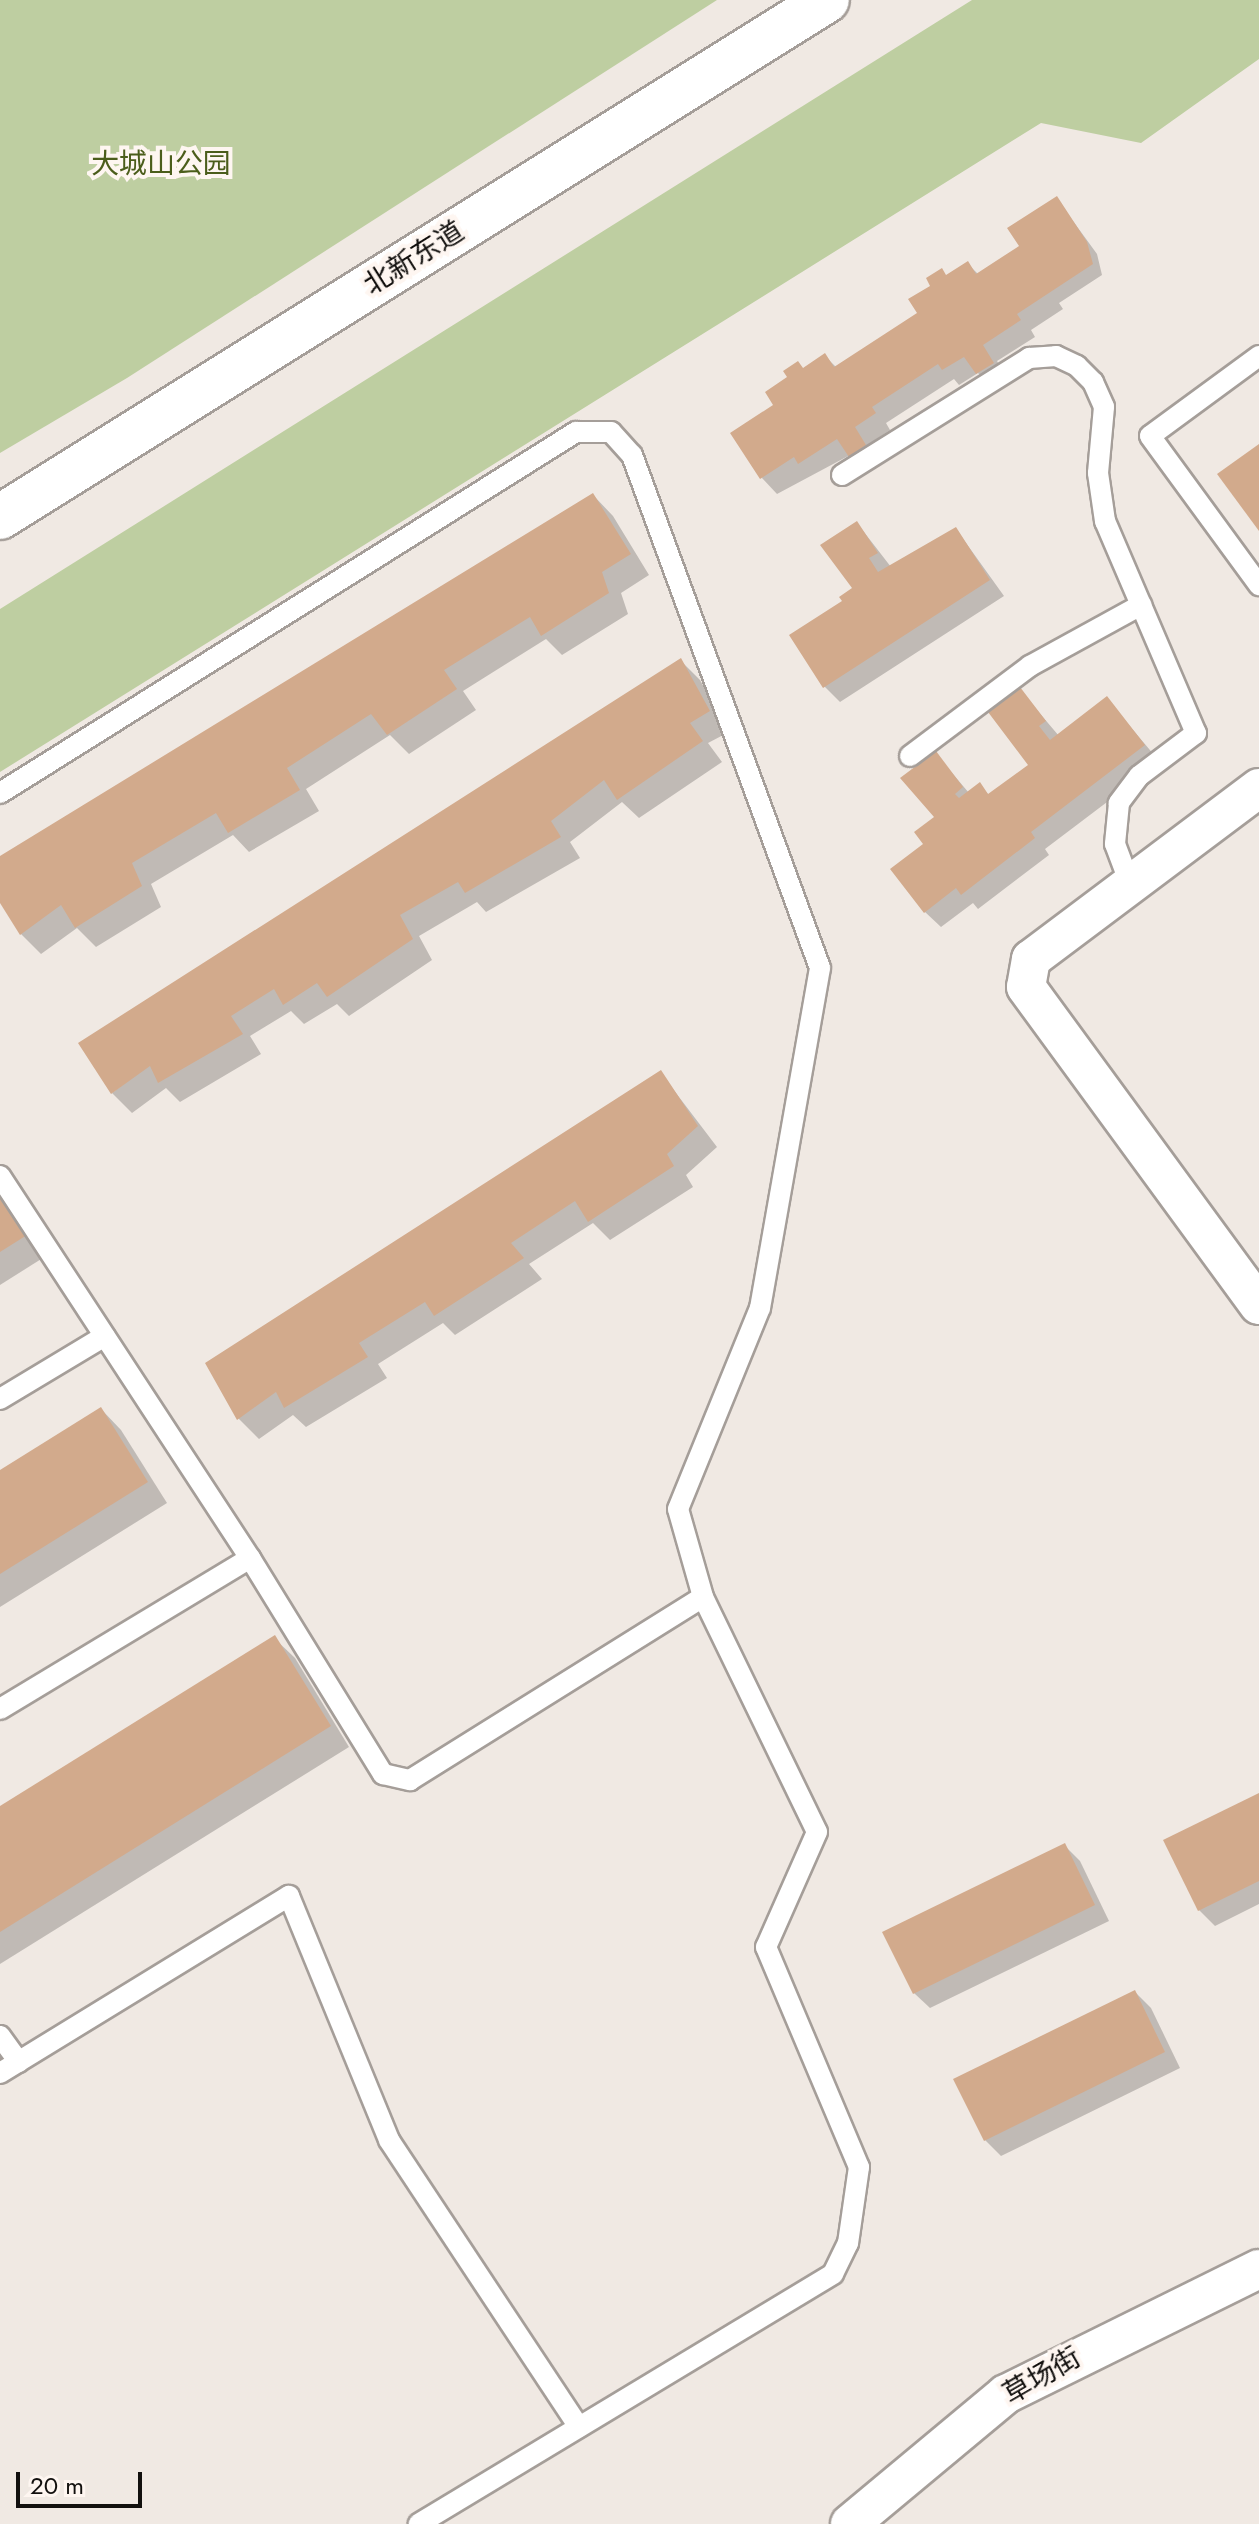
<!DOCTYPE html>
<meta charset="utf-8">
<style>
body{margin:0}
#map{position:relative;width:1259px;height:2524px;overflow:hidden;background:#f0e9e3;font-family:Jost,"Noto Sans SC",sans-serif}
div>[style]{position:absolute}
.green>*{inset:0;background:#becea1}
.shadow>*{inset:0;background:#0003}
.building>*{inset:0;background:#d2aa8c}
.roads{filter:drop-shadow(2px 0 #a59e99) drop-shadow(-2px 0 #a59e99) drop-shadow(0 2px #a59e99) drop-shadow(0 -2px #a59e99)}
.service>*{height:20px;margin:-10px;padding:0 10px;transform-origin:10px;border-radius:10px;background:#fff}
.minor>*{height:38px;margin:-19px;padding:0 19px;transform-origin:19px;border-radius:19px;background:#fff}
.secondary>*{height:44px;margin:-22px;padding:0 22px;transform-origin:22px;border-radius:22px;background:#fff}
span{translate:-50% -50%;white-space:nowrap;text-align:center;line-height:1.15;-webkit-text-stroke:8px #fef6f1;paint-order:stroke}
.park-label{font-size:28px;color:#4b5d1b}
.street-label{font-size:28px;color:#12100e}
.scale{position:absolute;left:16px;top:2472px;width:126px;height:36px;box-sizing:border-box;border:4px solid #12100e;border-top:0;padding-left:10px;font-size:24px;line-height:28px;white-space:nowrap;color:#12100e;-webkit-text-stroke:6px #fef6f1;paint-order:stroke}
</style>
<div id="map">
<div class="green">
<i style="clip-path:polygon(0 0,717px 0,127px 378px,0 453px)"></i>
<i style="clip-path:polygon(972px 0,1259px 0,1259px 59px,1141px 143px,1041px 123px,0 772px,0 609px)"></i>
</div>
<div class="shadow">
<i style="clip-path:polygon(1057px 199px,1097px 254px,1102px 275px,1059px 303px,1063px 309px,1031px 330px,1035px 337px,997px 361px,1008px 379px,993px 389px,978px 373px,959px 385px,954px 379px,886px 423px,890px 430px,869px 444px,880px 462px,866px 471px,850px 455px,777px 494px,762px 478px,776px 406px,804px 369px,825px 356px,836px 367px,920px 314px,947px 276px,968px 264px,979px 275px,1022px 247px)"></i>
<i style="clip-path:polygon(593px 495px,613px 516px,649px 575px,621px 593px,628px 614px,562px 655px,546px 639px,463px 691px,476px 710px,409px 754px,390px 735px,306px 789px,319px 811px,249px 852px,233px 835px,151px 884px,161px 907px,96px 947px,77px 928px,41px 954px,21px 934px,0 899px,0 859px)"></i>
<i style="clip-path:polygon(857px 523px,891px 567px,956px 529px,1004px 596px,840px 702px,824px 686px,845px 601px,855px 588px)"></i>
<i style="clip-path:polygon(680px 660px,700px 680px,729px 732px,708px 743px,722px 762px,639px 818px,622px 802px,570px 842px,580px 858px,486px 912px,477px 902px,419px 936px,432px 960px,349px 1016px,337px 1004px,304px 1024px,291px 1011px,250px 1036px,261px 1054px,180px 1102px,166px 1088px,132px 1113px,112px 1093px)"></i>
<i style="clip-path:polygon(1020px 690px,1059px 736px,1107px 699px,1160px 762px,1045px 849px,1049px 855px,978px 909px,973px 903px,941px 927px,925px 912px,926px 845px,937px 817px,936px 754px,969px 793px,979px 785px,990px 796px,1031px 765px)"></i>
<i style="clip-path:polygon(660px 1072px,717px 1147px,686px 1175px,693px 1187px,610px 1240px,593px 1223px,529px 1264px,542px 1279px,455px 1335px,443px 1323px,378px 1364px,387px 1378px,306px 1427px,293px 1415px,259px 1439px,239px 1419px,208px 1364px)"></i>
<i style="clip-path:polygon(0 1182px,46px 1256px,0 1285px)"></i>
<i style="clip-path:polygon(101px 1409px,121px 1430px,167px 1503px,0 1607px,0 1472px)"></i>
<i style="clip-path:polygon(274px 1638px,295px 1658px,349px 1747px,0 1964px,0 1809px)"></i>
<i style="clip-path:polygon(1259px 1795px,1259px 1904px,1215px 1926px,1199px 1910px)"></i>
<i style="clip-path:polygon(1064px 1845px,1080px 1861px,1109px 1921px,930px 2008px,914px 1993px)"></i>
<i style="clip-path:polygon(1135px 1992px,1151px 2008px,1180px 2068px,1001px 2156px,985px 2140px)"></i>
</div>
<div class="building">
<i style="clip-path:polygon(1057px 196px,1087px 242px,1093px 264px,1017px 314px,1021px 320px,983px 345px,994px 363px,976px 374px,964px 357px,942px 370px,938px 364px,872px 407px,876px 413px,855px 427px,866px 445px,849px 457px,837px 439px,798px 464px,794px 457px,760px 479px,730px 433px,773px 405px,765px 392px,787px 377px,783px 371px,798px 361px,803px 368px,825px 353px,834px 367px,917px 313px,908px 299px,930px 286px,926px 278px,942px 268px,946px 275px,968px 261px,976px 274px,1019px 246px,1007px 228px)"></i>
<i style="clip-path:polygon(1259px 444px,1259px 531px,1217px 474px)"></i>
<i style="clip-path:polygon(593px 493px,631px 554px,602px 572px,609px 593px,541px 636px,530px 617px,444px 670px,457px 689px,387px 735px,371px 714px,287px 768px,300px 790px,228px 833px,216px 813px,132px 863px,142px 886px,75px 928px,61px 905px,20px 935px,0 903px,0 856px)"></i>
<i style="clip-path:polygon(857px 521px,878px 553px,869px 558px,878px 572px,956px 527px,990px 580px,823px 688px,789px 635px,842px 601px,839px 597px,852px 588px,820px 545px)"></i>
<i style="clip-path:polygon(681px 658px,710px 711px,690px 723px,703px 741px,617px 800px,604px 780px,551px 821px,561px 837px,465px 893px,458px 882px,400px 915px,413px 939px,327px 997px,317px 983px,283px 1005px,274px 989px,231px 1016px,243px 1034px,158px 1083px,150px 1066px,111px 1094px,78px 1043px)"></i>
<i style="clip-path:polygon(1020px 687px,1046px 721px,1039px 726px,1050px 740px,1107px 696px,1145px 745px,1031px 832px,1035px 838px,961px 895px,956px 888px,924px 913px,890px 869px,923px 844px,914px 832px,934px 817px,900px 778px,936px 751px,963px 787px,955px 794px,959px 798px,980px 782px,988px 794px,1028px 765px,988px 712px)"></i>
<i style="clip-path:polygon(661px 1070px,698px 1126px,667px 1154px,674px 1166px,588px 1222px,575px 1201px,511px 1243px,524px 1258px,434px 1316px,425px 1302px,359px 1343px,368px 1357px,284px 1408px,276px 1392px,237px 1420px,205px 1363px)"></i>
<i style="clip-path:polygon(0 1191px,27px 1235px,0 1252px)"></i>
<i style="clip-path:polygon(101px 1407px,148px 1482px,0 1574px,0 1470px)"></i>
<i style="clip-path:polygon(275px 1635px,331px 1726px,0 1932px,0 1806px)"></i>
<i style="clip-path:polygon(1259px 1793px,1259px 1881px,1198px 1911px,1163px 1840px)"></i>
<i style="clip-path:polygon(1065px 1843px,1095px 1905px,913px 1994px,882px 1932px)"></i>
<i style="clip-path:polygon(1135px 1990px,1165px 2052px,984px 2141px,953px 2079px)"></i>
</div>
<div class="roads">
<div class="service">
<i style="left:1259px;top:356px;width:135px;rotate:143.7deg"></i>
<i style="left:1150px;top:436px;width:185px;rotate:53.8deg"></i>
<i style="left:842px;top:475px;width:221px;rotate:-32deg"></i>
<i style="left:1029px;top:358px;width:27px;rotate:-4deg"></i>
<i style="left:1056px;top:356px;width:23px;rotate:25deg"></i>
<i style="left:1077px;top:366px;width:23px;rotate:45deg"></i>
<i style="left:1093px;top:382px;width:27px;rotate:66deg"></i>
<i style="left:1104px;top:407px;width:66px;rotate:95.2deg"></i>
<i style="left:1098px;top:473px;width:49px;rotate:81.7deg"></i>
<i style="left:1105px;top:521px;width:231px;rotate:66.8deg"></i>
<i style="left:1196px;top:733px;width:71px;rotate:143deg"></i>
<i style="left:1139px;top:776px;width:34px;rotate:127deg"></i>
<i style="left:1119px;top:803px;width:41px;rotate:95.6deg"></i>
<i style="left:1115px;top:844px;width:43px;rotate:69.4deg"></i>
<i style="left:910px;top:756px;width:150px;rotate:-36.9deg"></i>
<i style="left:1030px;top:666px;width:127px;rotate:-28.8deg"></i>
<i style="left:0;top:793px;width:680px;rotate:-32.08deg"></i>
<i style="left:576px;top:432px;width:35px"></i>
<i style="left:611px;top:432px;width:31px;rotate:48deg"></i>
<i style="left:632px;top:455px;width:546px;rotate:69.87deg"></i>
<i style="left:820px;top:968px;width:345px;rotate:100deg"></i>
<i style="left:760px;top:1308px;width:217px;rotate:112.2deg"></i>
<i style="left:678px;top:1509px;width:91px;rotate:74.1deg"></i>
<i style="left:0;top:1176px;width:457px;rotate:56.8deg"></i>
<i style="left:250px;top:1558px;width:254px;rotate:58.4deg"></i>
<i style="left:383px;top:1774px;width:28px;rotate:13deg"></i>
<i style="left:410px;top:1780px;width:345px;rotate:-32deg"></i>
<i style="left:703px;top:1597px;width:261px;rotate:64.1deg"></i>
<i style="left:817px;top:1832px;width:126px;rotate:113.9deg"></i>
<i style="left:766px;top:1947px;width:239px;rotate:67.1deg"></i>
<i style="left:859px;top:2167px;width:77px;rotate:98.2deg"></i>
<i style="left:848px;top:2243px;width:34px;rotate:116deg"></i>
<i style="left:833px;top:2274px;width:484px;rotate:148.9deg"></i>
<i style="left:0;top:1399px;width:122px;rotate:-31deg"></i>
<i style="left:0;top:1709px;width:292px;rotate:-31.1deg"></i>
<i style="left:0;top:2036px;width:32px;rotate:54deg"></i>
<i style="left:0;top:2073px;width:339px;rotate:-31.5deg"></i>
<i style="left:289px;top:1896px;width:264px;rotate:67.7deg"></i>
<i style="left:389px;top:2140px;width:344px;rotate:56.5deg"></i>
</div>
<div class="minor">
<i style="left:1259px;top:788px;width:285px;rotate:143.1deg"></i>
<i style="left:1031px;top:959px;width:28px;rotate:100deg"></i>
<i style="left:1026px;top:987px;width:394px;rotate:53.8deg"></i>
<i style="left:850px;top:2524px;width:203px;rotate:-39.8deg"></i>
<i style="left:1006px;top:2394px;width:282px;rotate:-26.3deg"></i>
</div>
<div class="secondary">
<i style="left:0;top:517px;width:975px;rotate:-32.01deg"></i>
</div>
</div>
<div class="park-label">
<span style="left:161px;top:164px">大城山公园</span>
</div>
<div class="street-label">
<span style="left:414px;top:258px;rotate:-32deg">北新东道</span>
<span style="left:1042px;top:2376px;rotate:-30deg">草场街</span>
</div>
<div class="scale">20 m</div>
</div>
